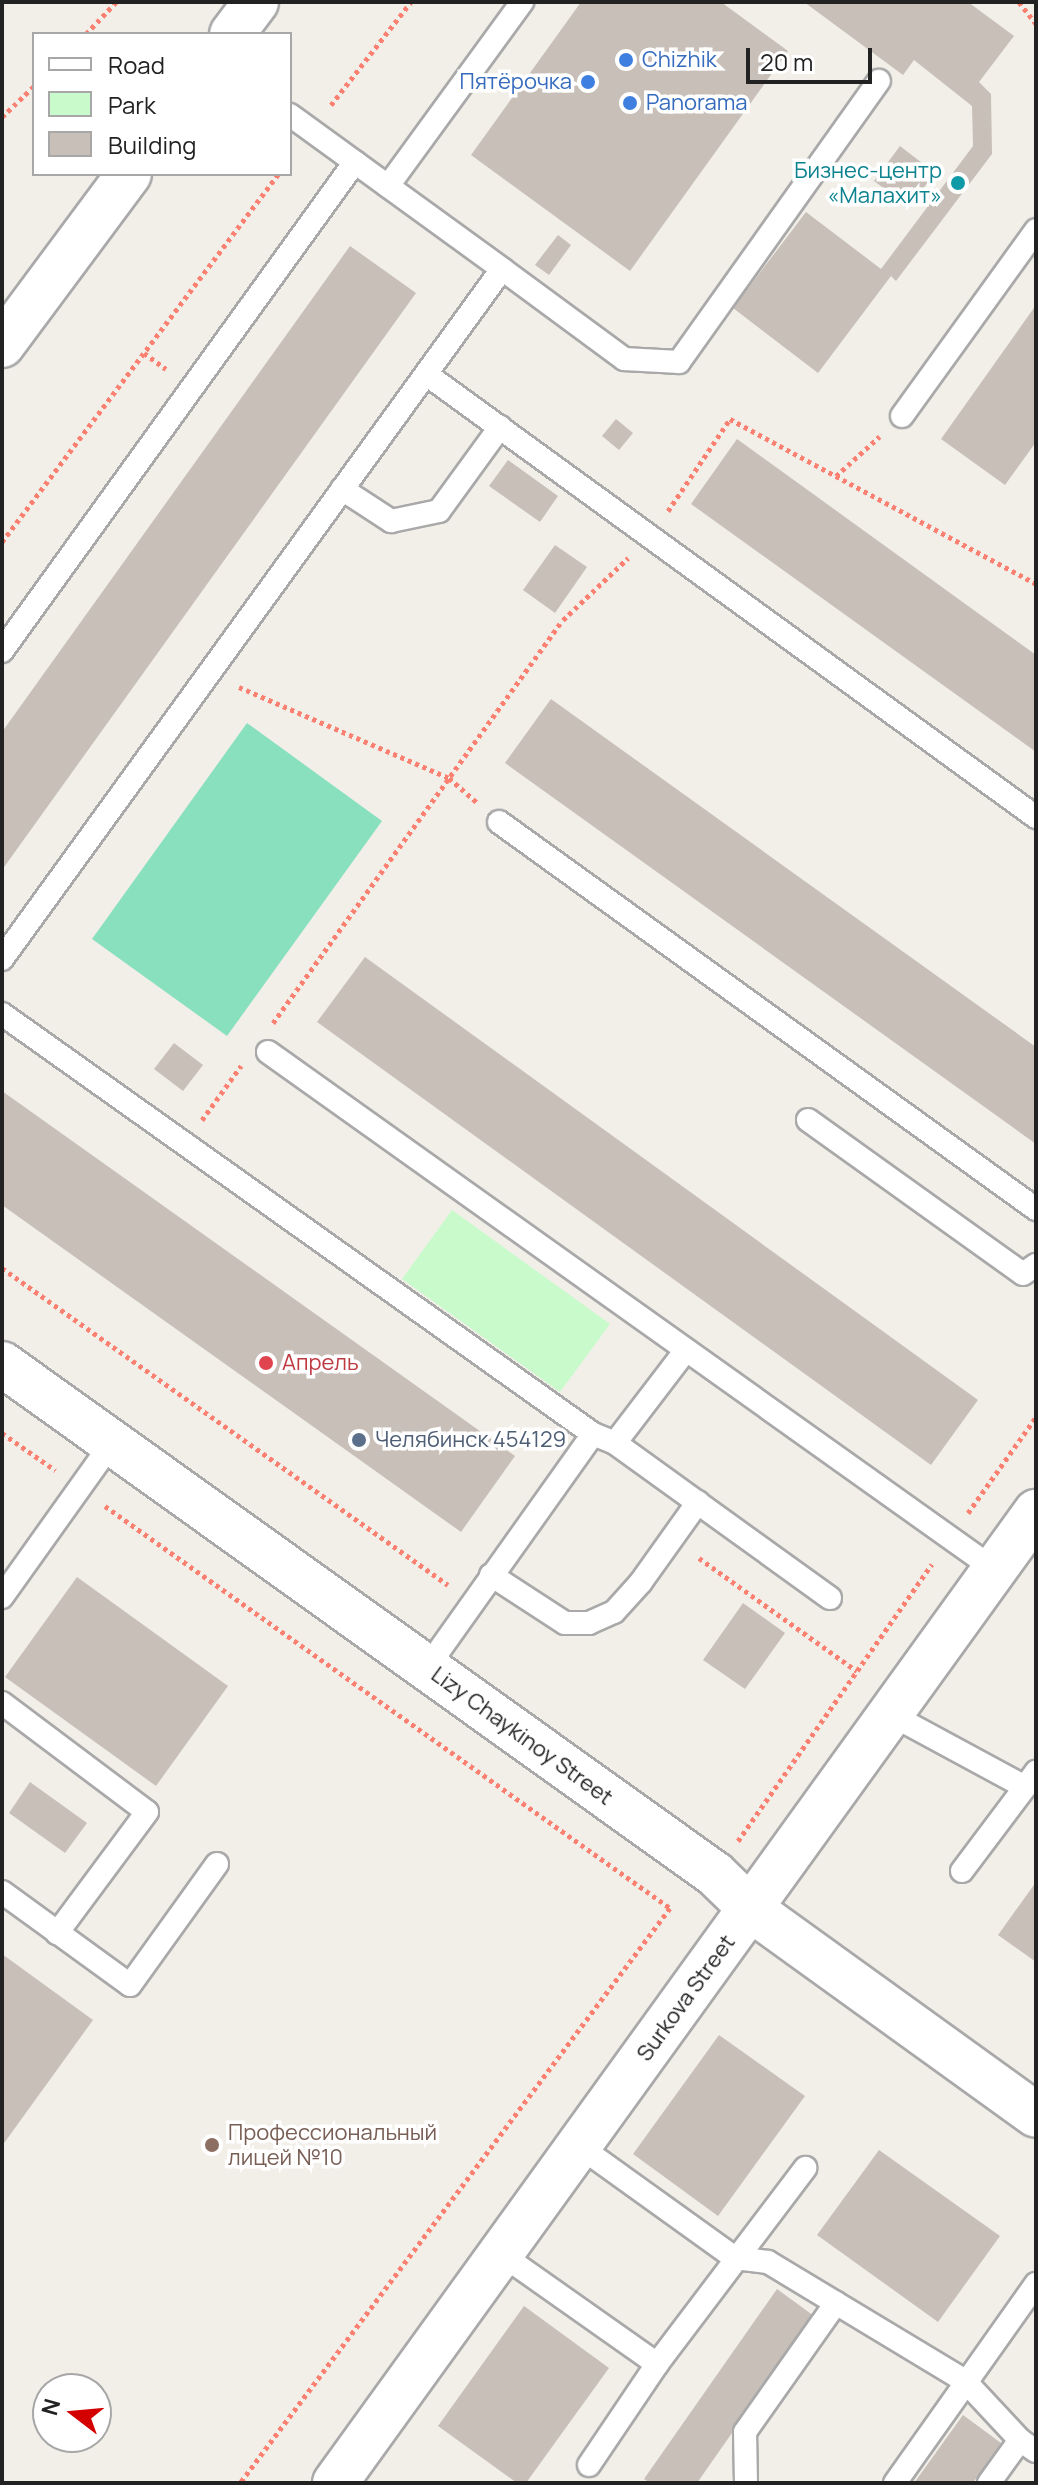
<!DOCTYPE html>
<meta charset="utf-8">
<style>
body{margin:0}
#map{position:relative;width:1038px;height:2485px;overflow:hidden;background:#f2efe9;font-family:Manrope,sans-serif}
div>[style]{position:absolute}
.park>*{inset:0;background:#c8facc}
.pitch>*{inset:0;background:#88e0be}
.building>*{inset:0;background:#c7bfb8}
.path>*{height:5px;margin-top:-2.5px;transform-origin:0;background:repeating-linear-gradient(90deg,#fa8072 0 4px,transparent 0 8px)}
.roads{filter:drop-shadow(2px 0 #a9a9a9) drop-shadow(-2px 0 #a9a9a9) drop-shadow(0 2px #a9a9a9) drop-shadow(0 -2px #a9a9a9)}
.service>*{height:22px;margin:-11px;padding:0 11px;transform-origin:11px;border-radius:11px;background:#fff}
.minor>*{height:44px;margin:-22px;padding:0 22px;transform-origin:22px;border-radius:22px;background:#fff}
.tertiary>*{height:44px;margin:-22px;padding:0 22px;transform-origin:22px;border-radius:22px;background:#fff}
.dots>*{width:22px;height:22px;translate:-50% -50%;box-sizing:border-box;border:4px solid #fff;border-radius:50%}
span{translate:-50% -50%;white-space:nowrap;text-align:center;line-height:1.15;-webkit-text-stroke:7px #fff;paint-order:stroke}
.shop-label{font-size:22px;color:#366cbe}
.left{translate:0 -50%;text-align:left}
.right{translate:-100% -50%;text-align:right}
.culture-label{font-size:22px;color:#0d838f}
.health-label{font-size:22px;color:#be3a42}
.service-label{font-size:22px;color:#4e5e75}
.street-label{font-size:22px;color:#222}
.education-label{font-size:22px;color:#785e54}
.frame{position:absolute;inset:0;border:4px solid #222;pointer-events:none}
.legend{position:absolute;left:32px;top:32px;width:260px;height:144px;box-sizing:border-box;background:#fff;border:2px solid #a7a7a7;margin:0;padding:10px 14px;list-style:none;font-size:24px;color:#222}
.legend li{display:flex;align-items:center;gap:16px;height:40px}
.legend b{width:40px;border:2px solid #a7a7a7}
.north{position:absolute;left:32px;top:2373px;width:80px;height:80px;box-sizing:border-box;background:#fff;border:2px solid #a7a7a7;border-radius:50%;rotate:286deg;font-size:22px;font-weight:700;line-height:32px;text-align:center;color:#222}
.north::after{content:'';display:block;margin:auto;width:28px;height:36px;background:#d40000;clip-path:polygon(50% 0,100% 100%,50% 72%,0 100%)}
.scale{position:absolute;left:746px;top:48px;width:126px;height:36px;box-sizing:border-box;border:4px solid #222;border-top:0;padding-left:10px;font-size:24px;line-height:28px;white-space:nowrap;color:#222;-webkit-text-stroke:6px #fff;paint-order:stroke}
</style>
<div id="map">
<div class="park">
<i style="clip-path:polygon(452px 1210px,610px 1324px,560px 1392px,402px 1279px)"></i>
</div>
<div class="pitch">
<i style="clip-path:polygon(247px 723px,382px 821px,227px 1036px,92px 939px)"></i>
</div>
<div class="building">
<i style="clip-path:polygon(581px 2px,721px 2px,788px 51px,630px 271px,471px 155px)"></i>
<i style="clip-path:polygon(804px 2px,968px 2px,1014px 36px,979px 82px,991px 94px,992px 154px,896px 281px,891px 276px,818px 373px,733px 308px,806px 212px,881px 269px,973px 146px,972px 106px,914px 60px,903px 75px)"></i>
<i style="clip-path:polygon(900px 146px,935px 173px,909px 207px,874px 181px)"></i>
<i style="clip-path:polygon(558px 235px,571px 245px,549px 275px,535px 265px)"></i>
<i style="clip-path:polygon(350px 246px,416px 293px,2px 870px,2px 732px)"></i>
<i style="clip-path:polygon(1036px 305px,1036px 442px,1005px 485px,941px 439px)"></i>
<i style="clip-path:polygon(616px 419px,633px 433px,619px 450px,602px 436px)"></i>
<i style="clip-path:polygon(737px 439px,1036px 655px,1036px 752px,691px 504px)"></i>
<i style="clip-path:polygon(508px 460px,558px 496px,540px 522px,489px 486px)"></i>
<i style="clip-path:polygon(555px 545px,587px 567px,555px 613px,523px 590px)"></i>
<i style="clip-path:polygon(551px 699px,1036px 1047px,1036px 1144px,505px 763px)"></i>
<i style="clip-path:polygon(365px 957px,978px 1400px,931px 1465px,317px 1022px)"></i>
<i style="clip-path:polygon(174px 1043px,203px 1065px,183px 1091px,154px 1069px)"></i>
<i style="clip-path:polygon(2px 1091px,515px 1456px,461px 1532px,2px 1205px)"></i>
<i style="clip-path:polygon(77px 1577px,228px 1686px,156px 1786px,5px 1677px)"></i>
<i style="clip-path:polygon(743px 1603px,785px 1633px,745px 1689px,703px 1660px)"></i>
<i style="clip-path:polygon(30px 1782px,87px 1823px,65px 1853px,9px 1813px)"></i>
<i style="clip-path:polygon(1036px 1882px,1036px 1962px,998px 1935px)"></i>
<i style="clip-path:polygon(2px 1954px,93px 2020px,2px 2146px)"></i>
<i style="clip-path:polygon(719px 2035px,805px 2096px,718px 2216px,633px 2154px)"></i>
<i style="clip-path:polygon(879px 2150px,1000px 2236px,938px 2322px,817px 2235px)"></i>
<i style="clip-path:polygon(777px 2289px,814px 2316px,697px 2483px,650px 2483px,644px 2479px)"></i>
<i style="clip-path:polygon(524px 2306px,609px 2368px,526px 2483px,517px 2483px,438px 2426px)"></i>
<i style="clip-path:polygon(963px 2415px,1001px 2443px,973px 2483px,914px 2483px)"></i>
</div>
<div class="path">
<i style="left:1019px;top:2px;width:28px;rotate:52deg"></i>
<i style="left:86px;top:34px;width:44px;rotate:-46.8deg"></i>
<i style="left:331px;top:105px;width:130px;rotate:-52.2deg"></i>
<i style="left:2px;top:117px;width:45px;rotate:-44.1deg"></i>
<i style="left:144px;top:353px;width:27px;rotate:36deg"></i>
<i style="left:836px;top:476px;width:59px;rotate:-42.3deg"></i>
<i style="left:668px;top:511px;width:111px;rotate:-56deg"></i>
<i style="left:730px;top:419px;width:348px;rotate:28.3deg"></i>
<i style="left:2px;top:542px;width:460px;rotate:-53.1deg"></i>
<i style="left:239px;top:687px;width:229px;rotate:23.4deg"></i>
<i style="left:449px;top:778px;width:37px;rotate:41deg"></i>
<i style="left:273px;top:1023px;width:496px;rotate:-54.3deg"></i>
<i style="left:563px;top:620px;width:90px;rotate:-43.6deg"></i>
<i style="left:202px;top:1120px;width:67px;rotate:-54.2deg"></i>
<i style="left:2px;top:1268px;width:547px;rotate:35.4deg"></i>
<i style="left:2px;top:1433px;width:65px;rotate:34.9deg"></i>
<i style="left:105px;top:1506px;width:693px;rotate:35.43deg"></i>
<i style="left:670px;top:1908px;width:718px;rotate:126.79deg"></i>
<i style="left:968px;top:1513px;width:118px;rotate:-54.7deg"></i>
<i style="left:699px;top:1558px;width:194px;rotate:35.6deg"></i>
<i style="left:738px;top:1841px;width:338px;rotate:-55deg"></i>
</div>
<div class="roads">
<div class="service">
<i style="left:388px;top:186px;width:228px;rotate:-53.9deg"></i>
<i style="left:502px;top:269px;width:152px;rotate:36.4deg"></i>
<i style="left:624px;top:359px;width:55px;rotate:3.1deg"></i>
<i style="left:679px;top:362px;width:345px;rotate:-54.6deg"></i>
<i style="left:426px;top:374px;width:754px;rotate:35.99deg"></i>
<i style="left:902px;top:416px;width:229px;rotate:-54.2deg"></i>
<i style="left:342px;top:489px;width:59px;rotate:33.1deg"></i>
<i style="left:391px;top:521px;width:49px;rotate:-11.8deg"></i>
<i style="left:439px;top:511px;width:104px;rotate:-54deg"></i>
<i style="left:2px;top:651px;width:603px;rotate:-54.18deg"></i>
<i style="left:499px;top:822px;width:662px;rotate:35.78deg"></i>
<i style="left:2px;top:959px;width:852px;rotate:-54.07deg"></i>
<i style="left:502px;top:269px;width:262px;rotate:-144deg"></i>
<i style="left:2px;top:1014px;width:725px;rotate:35.4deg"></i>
<i style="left:593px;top:1434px;width:287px;rotate:125.4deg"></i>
<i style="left:268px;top:1052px;width:891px;rotate:35.46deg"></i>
<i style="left:808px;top:1120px;width:264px;rotate:35.6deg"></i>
<i style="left:1023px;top:1274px;width:16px;rotate:-35deg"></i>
<i style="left:593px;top:1434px;width:24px;rotate:22deg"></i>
<i style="left:615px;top:1443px;width:265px;rotate:35.8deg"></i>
<i style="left:615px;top:1443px;width:117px;rotate:-52.6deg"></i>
<i style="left:491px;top:1575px;width:88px;rotate:33deg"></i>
<i style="left:565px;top:1623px;width:24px"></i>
<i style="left:589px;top:1623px;width:27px;rotate:-24deg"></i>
<i style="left:614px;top:1612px;width:40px;rotate:-48deg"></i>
<i style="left:641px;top:1582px;width:98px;rotate:-54.5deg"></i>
<i style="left:2px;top:1597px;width:189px;rotate:-54.5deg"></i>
<i style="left:2px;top:1703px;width:181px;rotate:36.9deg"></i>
<i style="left:147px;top:1812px;width:151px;rotate:126.6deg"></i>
<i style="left:890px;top:1714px;width:153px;rotate:28.4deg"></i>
<i style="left:1025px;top:1787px;width:19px;rotate:-54deg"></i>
<i style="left:962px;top:1871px;width:105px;rotate:-53.1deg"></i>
<i style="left:2px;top:1892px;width:158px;rotate:36deg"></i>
<i style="left:130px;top:1985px;width:149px;rotate:-54.3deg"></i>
<i style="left:579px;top:2146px;width:192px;rotate:35.7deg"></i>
<i style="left:735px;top:2258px;width:33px;rotate:7deg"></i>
<i style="left:768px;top:2262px;width:230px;rotate:31.1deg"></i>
<i style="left:965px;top:2381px;width:81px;rotate:47deg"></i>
<i style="left:1020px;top:2440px;width:19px;rotate:35deg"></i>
<i style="left:501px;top:2254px;width:191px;rotate:35.2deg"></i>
<i style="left:657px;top:2364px;width:246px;rotate:-52.9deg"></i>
<i style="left:589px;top:2465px;width:122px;rotate:-56deg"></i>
<i style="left:746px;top:2483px;width:51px;rotate:-91.1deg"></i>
<i style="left:745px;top:2432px;width:158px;rotate:-54.8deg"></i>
<i style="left:895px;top:2483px;width:244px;rotate:-54.7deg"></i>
<i style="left:989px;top:2483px;width:53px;rotate:-54.2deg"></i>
</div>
<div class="minor">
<i style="left:335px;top:2483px;width:1198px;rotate:-54.17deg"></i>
</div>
<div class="tertiary">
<i style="left:232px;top:34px;width:40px;rotate:-53deg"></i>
<i style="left:2px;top:345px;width:213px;rotate:-53.4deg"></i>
<i style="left:2px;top:1364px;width:877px;rotate:35.58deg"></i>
<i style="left:715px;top:1874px;width:52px;rotate:44.2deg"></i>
<i style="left:752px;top:1910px;width:350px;rotate:35.8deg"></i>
</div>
</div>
<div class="dots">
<i style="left:626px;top:60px;background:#3f7fe0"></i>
<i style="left:588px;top:82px;background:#3f7fe0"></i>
<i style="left:630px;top:103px;background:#3f7fe0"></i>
<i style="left:958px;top:183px;background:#0f9aa8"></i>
<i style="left:266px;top:1363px;background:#e0444e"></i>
<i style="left:359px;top:1440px;background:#5c6f8a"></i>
<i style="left:212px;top:2145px;background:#8d6e63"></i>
</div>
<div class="shop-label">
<span class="left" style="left:642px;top:60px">Chizhik</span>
<span class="right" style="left:572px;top:82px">Пятёрочка</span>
<span class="left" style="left:646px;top:103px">Panorama</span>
</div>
<div class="culture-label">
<span class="right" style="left:942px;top:183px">Бизнес-центр<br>«Малахит»</span>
</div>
<div class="health-label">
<span class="left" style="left:282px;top:1363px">Апрель</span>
</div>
<div class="service-label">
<span class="left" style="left:375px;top:1440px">Челябинск 454129</span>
</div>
<div class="street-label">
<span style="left:522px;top:1736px;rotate:36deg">Lizy Chaykinoy Street</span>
<span style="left:686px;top:1998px;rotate:-54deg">Surkova Street</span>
</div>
<div class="education-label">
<span class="left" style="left:228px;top:2145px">Профессиональный<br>лицей №10</span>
</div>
<div class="frame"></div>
<ul class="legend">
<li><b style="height:10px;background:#fff"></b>Road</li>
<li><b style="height:22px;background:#c8facc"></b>Park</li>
<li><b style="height:22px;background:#c7bfb8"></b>Building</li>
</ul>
<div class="north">N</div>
<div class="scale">20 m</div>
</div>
